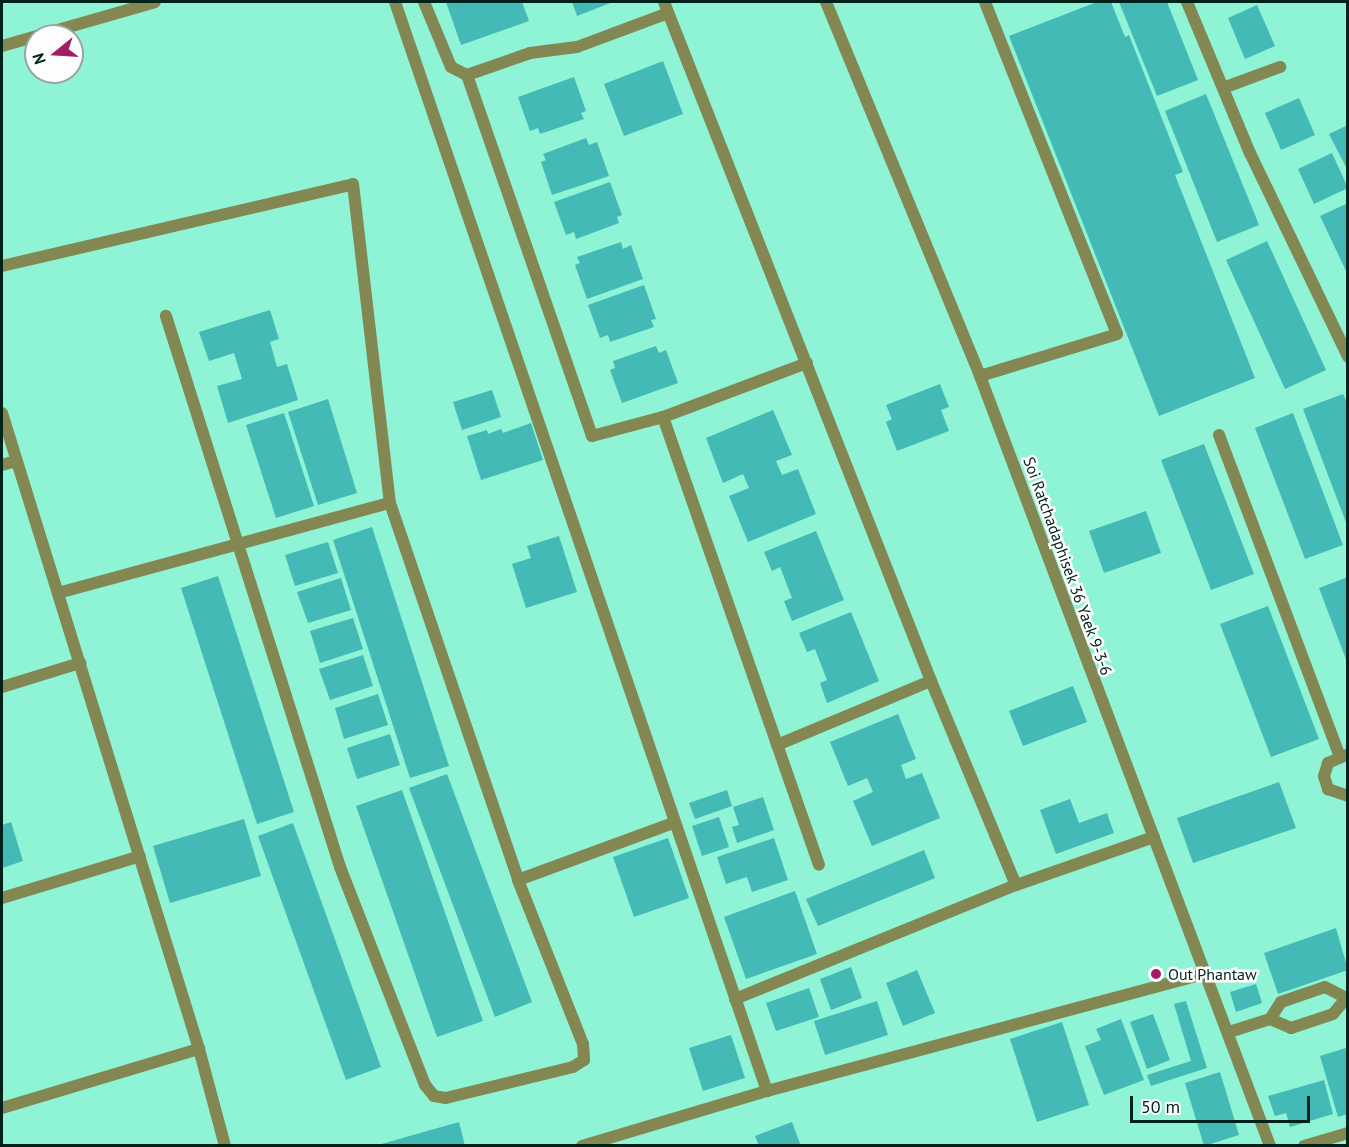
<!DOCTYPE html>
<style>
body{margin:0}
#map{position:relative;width:1349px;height:1147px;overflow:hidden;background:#8ff3d5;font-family:"PT Sans",sans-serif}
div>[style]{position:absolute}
.building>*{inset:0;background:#44bab7}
.lane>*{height:12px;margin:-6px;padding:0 6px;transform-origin:6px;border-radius:6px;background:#838751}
.street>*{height:12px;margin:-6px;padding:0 6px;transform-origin:6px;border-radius:6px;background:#838751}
.dots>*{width:16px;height:16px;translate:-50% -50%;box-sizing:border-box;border:3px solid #fdfdfd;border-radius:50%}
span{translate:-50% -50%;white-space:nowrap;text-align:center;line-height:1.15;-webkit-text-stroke:5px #fdfdfd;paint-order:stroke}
.street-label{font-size:16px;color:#01221a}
.poi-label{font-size:16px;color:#01221a}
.left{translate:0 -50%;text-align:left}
.frame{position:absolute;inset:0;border:3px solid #01221a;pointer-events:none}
.north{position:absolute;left:24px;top:24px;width:60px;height:60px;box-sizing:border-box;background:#fdfdfd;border:2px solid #98a5a2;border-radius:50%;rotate:252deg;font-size:16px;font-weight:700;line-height:24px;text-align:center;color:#01221a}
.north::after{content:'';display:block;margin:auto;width:21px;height:27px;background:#a31c67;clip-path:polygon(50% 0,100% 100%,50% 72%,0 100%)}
.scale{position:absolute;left:1130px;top:1096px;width:180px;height:27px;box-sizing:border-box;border:3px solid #01221a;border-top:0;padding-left:8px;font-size:18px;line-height:21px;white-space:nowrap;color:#01221a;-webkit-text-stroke:4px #fdfdfd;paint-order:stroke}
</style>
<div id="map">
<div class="building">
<i style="clip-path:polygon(446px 2px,522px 2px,529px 21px,461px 45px)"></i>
<i style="clip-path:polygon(572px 2px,613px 2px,577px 16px)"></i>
<i style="clip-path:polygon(1097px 2px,1111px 2px,1125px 37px,1129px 35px,1183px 172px,1175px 175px,1255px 378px,1159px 416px,1009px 36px)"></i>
<i style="clip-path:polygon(1119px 2px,1167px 2px,1198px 80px,1157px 96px)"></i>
<i style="clip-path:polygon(1257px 5px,1275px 46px,1245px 59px,1228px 18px)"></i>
<i style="clip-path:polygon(663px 61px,683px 114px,624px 136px,604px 84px)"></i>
<i style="clip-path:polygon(574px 77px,586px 111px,581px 113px,584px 119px,540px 134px,538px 128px,530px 131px,518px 97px)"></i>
<i style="clip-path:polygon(1206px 94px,1259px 225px,1217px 242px,1165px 111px)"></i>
<i style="clip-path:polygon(1299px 98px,1315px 135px,1281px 150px,1265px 113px)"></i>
<i style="clip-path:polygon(1348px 125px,1348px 171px,1329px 134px)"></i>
<i style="clip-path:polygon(586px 138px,589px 145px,597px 142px,609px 176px,552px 195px,541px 162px,546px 160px,543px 154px)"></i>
<i style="clip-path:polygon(1332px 153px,1348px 188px,1314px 204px,1298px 169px)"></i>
<i style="clip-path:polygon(610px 182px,622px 215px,617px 217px,619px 223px,576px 239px,574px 232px,566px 235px,554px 202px)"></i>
<i style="clip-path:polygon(1348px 203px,1348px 275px,1320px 216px)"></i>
<i style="clip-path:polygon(1267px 241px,1326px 370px,1285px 389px,1226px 260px)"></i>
<i style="clip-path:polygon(621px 242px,623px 249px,631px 245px,643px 279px,587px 299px,575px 265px,580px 263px,577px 257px)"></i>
<i style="clip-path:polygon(644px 285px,656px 319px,651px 320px,654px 327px,610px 342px,608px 335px,600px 338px,588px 305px)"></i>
<i style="clip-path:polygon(270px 310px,279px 339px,270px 342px,277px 367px,287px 364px,298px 400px,228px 423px,217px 386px,242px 379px,234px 353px,209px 361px,199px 332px)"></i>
<i style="clip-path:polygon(656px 346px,659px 353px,666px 350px,678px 383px,622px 403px,610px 370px,615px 368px,613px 361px)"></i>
<i style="clip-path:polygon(940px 384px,949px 407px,941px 410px,949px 431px,897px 451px,886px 422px,892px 419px,886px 405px)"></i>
<i style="clip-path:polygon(492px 390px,501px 417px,462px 430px,453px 402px)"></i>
<i style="clip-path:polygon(1343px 394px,1348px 405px,1347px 525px,1303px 409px)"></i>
<i style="clip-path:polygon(328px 399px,357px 493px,318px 505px,288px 412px)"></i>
<i style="clip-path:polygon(773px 410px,792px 455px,776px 461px,782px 475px,798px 469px,816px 514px,748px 542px,729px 496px,749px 488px,743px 474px,723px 483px,706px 438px)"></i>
<i style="clip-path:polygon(284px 413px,314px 506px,276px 518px,246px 425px)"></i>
<i style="clip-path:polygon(1293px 413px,1343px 545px,1305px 559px,1255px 428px)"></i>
<i style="clip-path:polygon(531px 423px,543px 460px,481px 480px,467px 436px,487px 430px,488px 434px,501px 429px,503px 433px)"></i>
<i style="clip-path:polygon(1204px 444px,1254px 574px,1211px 590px,1161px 460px)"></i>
<i style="clip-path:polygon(1146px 511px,1161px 553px,1104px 573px,1089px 531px)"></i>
<i style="clip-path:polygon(372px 527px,449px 766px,410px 778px,333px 540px)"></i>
<i style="clip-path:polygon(816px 531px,844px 600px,792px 621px,784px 601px,792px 598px,780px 567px,772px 571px,764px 552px)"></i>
<i style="clip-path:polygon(559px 536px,577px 592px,526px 608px,512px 564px,531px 558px,527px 546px)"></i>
<i style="clip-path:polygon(328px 542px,338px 573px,295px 586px,285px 555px)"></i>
<i style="clip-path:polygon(218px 576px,294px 812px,257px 824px,181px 588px)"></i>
<i style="clip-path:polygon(1348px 577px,1348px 662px,1347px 662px,1319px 588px)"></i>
<i style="clip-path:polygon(341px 578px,351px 610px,308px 623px,297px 592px)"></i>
<i style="clip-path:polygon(1268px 606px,1319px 739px,1271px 757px,1220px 624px)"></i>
<i style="clip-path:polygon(851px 612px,879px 681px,827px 703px,820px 683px,827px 680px,815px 649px,807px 652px,799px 633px)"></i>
<i style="clip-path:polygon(353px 618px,363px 649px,320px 663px,310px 631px)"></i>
<i style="clip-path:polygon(363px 655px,373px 686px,330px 700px,319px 669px)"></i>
<i style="clip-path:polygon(1073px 686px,1087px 722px,1023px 746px,1009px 711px)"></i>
<i style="clip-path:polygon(378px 694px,388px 725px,344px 739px,335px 708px)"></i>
<i style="clip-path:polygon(898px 714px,916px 759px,901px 765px,906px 779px,922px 773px,940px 818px,872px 846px,853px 801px,873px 792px,867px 778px,848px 786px,830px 742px)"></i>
<i style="clip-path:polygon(390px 734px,400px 765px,357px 779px,347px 748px)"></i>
<i style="clip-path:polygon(447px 774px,532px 1002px,495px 1017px,409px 788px)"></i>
<i style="clip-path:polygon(1279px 782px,1296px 828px,1193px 863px,1177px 818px)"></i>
<i style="clip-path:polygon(402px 790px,483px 1021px,437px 1037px,356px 806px)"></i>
<i style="clip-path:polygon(727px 790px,732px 806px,695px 819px,689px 803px)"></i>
<i style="clip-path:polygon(763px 797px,774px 830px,737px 843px,732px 827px,739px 825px,733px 807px)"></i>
<i style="clip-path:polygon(1070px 799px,1079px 823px,1107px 813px,1114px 833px,1056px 854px,1040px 810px)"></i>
<i style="clip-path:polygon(719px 817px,729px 847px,702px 856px,692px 826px)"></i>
<i style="clip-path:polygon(244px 819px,261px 876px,170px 903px,153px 846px)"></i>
<i style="clip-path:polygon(11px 822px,23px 861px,2px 868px,2px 825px)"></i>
<i style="clip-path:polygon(293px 823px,381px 1067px,346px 1080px,258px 836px)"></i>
<i style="clip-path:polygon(668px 838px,689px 898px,634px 917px,613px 857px)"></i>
<i style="clip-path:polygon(774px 838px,788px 880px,752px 892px,747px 877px,726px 884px,717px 857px)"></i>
<i style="clip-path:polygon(924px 850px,935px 878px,818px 926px,806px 899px)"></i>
<i style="clip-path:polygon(795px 891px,817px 954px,746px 979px,724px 917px)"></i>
<i style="clip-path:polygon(1336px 928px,1348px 970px,1278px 994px,1264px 953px)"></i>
<i style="clip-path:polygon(851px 967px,862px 998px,831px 1010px,820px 979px)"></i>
<i style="clip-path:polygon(917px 970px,935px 1013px,903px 1026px,886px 983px)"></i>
<i style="clip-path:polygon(1256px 984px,1262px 1003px,1236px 1012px,1230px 992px)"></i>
<i style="clip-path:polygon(809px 988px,819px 1017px,776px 1031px,766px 1003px)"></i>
<i style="clip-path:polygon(877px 1001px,888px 1035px,825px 1055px,814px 1021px)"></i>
<i style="clip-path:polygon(1186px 1001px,1207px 1068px,1151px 1086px,1147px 1075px,1191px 1061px,1174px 1004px)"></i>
<i style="clip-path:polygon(1153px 1014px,1170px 1060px,1147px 1069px,1130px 1022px)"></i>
<i style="clip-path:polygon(1121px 1019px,1144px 1080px,1104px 1095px,1085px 1046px,1101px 1040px,1096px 1029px)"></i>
<i style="clip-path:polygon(1062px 1022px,1089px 1105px,1037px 1122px,1010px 1039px)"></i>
<i style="clip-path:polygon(731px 1035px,745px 1078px,703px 1091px,689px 1048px)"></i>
<i style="clip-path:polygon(1346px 1048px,1348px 1114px,1338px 1117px,1320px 1056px)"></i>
<i style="clip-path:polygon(1220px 1072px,1239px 1135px,1204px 1146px,1185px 1083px)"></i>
<i style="clip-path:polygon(1324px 1080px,1333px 1114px,1290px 1127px,1286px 1113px,1275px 1116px,1268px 1096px)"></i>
<i style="clip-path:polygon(459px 1122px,465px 1146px,378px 1146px,378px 1145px)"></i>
<i style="clip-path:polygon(792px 1122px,801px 1146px,759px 1146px,755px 1136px)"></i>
</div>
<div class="lane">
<i style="left:980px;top:376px;width:143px;rotate:-17deg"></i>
<i style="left:1117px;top:334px;width:357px;rotate:-111.7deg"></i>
</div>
<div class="street">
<i style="left:395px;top:2px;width:1151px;rotate:71.14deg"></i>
<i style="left:424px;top:2px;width:70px;rotate:67.4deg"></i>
<i style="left:451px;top:67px;width:18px;rotate:27deg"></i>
<i style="left:467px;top:75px;width:382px;rotate:70.9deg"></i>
<i style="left:592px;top:436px;width:73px;rotate:-15deg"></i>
<i style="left:664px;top:2px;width:730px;rotate:68.53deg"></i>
<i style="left:931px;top:681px;width:221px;rotate:67.4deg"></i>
<i style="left:826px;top:2px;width:404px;rotate:67.6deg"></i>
<i style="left:980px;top:376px;width:823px;rotate:69.36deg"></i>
<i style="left:1187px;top:2px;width:164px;rotate:67.4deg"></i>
<i style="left:1250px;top:153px;width:226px;rotate:64.3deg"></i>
<i style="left:2px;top:46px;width:159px;rotate:-16deg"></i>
<i style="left:467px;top:75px;width:67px;rotate:-19.2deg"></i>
<i style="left:530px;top:53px;width:47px;rotate:-7.3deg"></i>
<i style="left:577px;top:47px;width:97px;rotate:-20.5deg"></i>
<i style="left:1223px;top:88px;width:61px;rotate:-20.2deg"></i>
<i style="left:2px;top:266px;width:360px;rotate:-13.1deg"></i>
<i style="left:353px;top:184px;width:321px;rotate:83.4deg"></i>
<i style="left:390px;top:503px;width:398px;rotate:71.2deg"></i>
<i style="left:518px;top:880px;width:176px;rotate:68.4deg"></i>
<i style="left:583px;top:1044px;width:16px;rotate:86deg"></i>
<i style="left:584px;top:1060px;width:13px;rotate:148deg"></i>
<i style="left:573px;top:1067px;width:131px;rotate:166.3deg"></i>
<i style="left:446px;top:1098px;width:12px;rotate:-171deg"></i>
<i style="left:434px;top:1096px;width:14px;rotate:-129deg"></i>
<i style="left:425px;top:1085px;width:234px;rotate:-111.3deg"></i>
<i style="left:340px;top:867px;width:578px;rotate:-107.53deg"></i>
<i style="left:807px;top:363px;width:154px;rotate:159.4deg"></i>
<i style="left:663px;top:417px;width:474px;rotate:70.8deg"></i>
<i style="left:2px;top:413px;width:666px;rotate:72.79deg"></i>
<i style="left:199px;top:1049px;width:100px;rotate:75deg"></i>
<i style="left:1219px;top:435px;width:342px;rotate:69.4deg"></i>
<i style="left:2px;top:465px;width:15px;rotate:-16deg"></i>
<i style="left:58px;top:593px;width:344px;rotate:-15.2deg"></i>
<i style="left:2px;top:687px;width:82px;rotate:-17.1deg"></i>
<i style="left:777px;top:745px;width:167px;rotate:-22.6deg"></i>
<i style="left:1346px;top:755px;width:20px;rotate:156deg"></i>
<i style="left:1328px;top:763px;width:14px;rotate:107deg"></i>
<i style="left:1324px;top:776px;width:14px;rotate:73deg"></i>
<i style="left:1328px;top:789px;width:21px;rotate:19deg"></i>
<i style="left:518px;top:880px;width:165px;rotate:-20.2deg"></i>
<i style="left:2px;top:898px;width:144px;rotate:-16.9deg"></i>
<i style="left:735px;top:999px;width:303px;rotate:-22.1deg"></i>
<i style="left:1016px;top:885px;width:146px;rotate:-19.2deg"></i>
<i style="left:1270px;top:1019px;width:23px;rotate:23deg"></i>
<i style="left:1291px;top:1028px;width:44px;rotate:-18.4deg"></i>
<i style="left:1333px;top:1014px;width:23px;rotate:-50deg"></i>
<i style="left:1229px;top:1032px;width:43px;rotate:-17.6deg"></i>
<i style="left:1270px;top:1019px;width:20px;rotate:-57deg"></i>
<i style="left:1281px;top:1002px;width:46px;rotate:-18.8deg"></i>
<i style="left:1325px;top:987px;width:22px;rotate:27deg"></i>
<i style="left:2px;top:1108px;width:206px;rotate:-16.7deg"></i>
<i style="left:582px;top:1146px;width:193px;rotate:-16.6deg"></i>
<i style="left:767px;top:1091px;width:456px;rotate:-15deg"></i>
<i style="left:1304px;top:1146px;width:46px;rotate:-16.5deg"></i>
</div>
<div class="dots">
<i style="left:1156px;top:974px;background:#a31c67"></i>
</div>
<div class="street-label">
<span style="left:1068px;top:566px;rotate:70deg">Soi Ratchadaphisek 36 Yaek 9-3-6</span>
</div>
<div class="poi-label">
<span class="left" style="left:1168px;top:974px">Out Phantaw</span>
</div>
<div class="frame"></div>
<div class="north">N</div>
<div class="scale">50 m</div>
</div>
